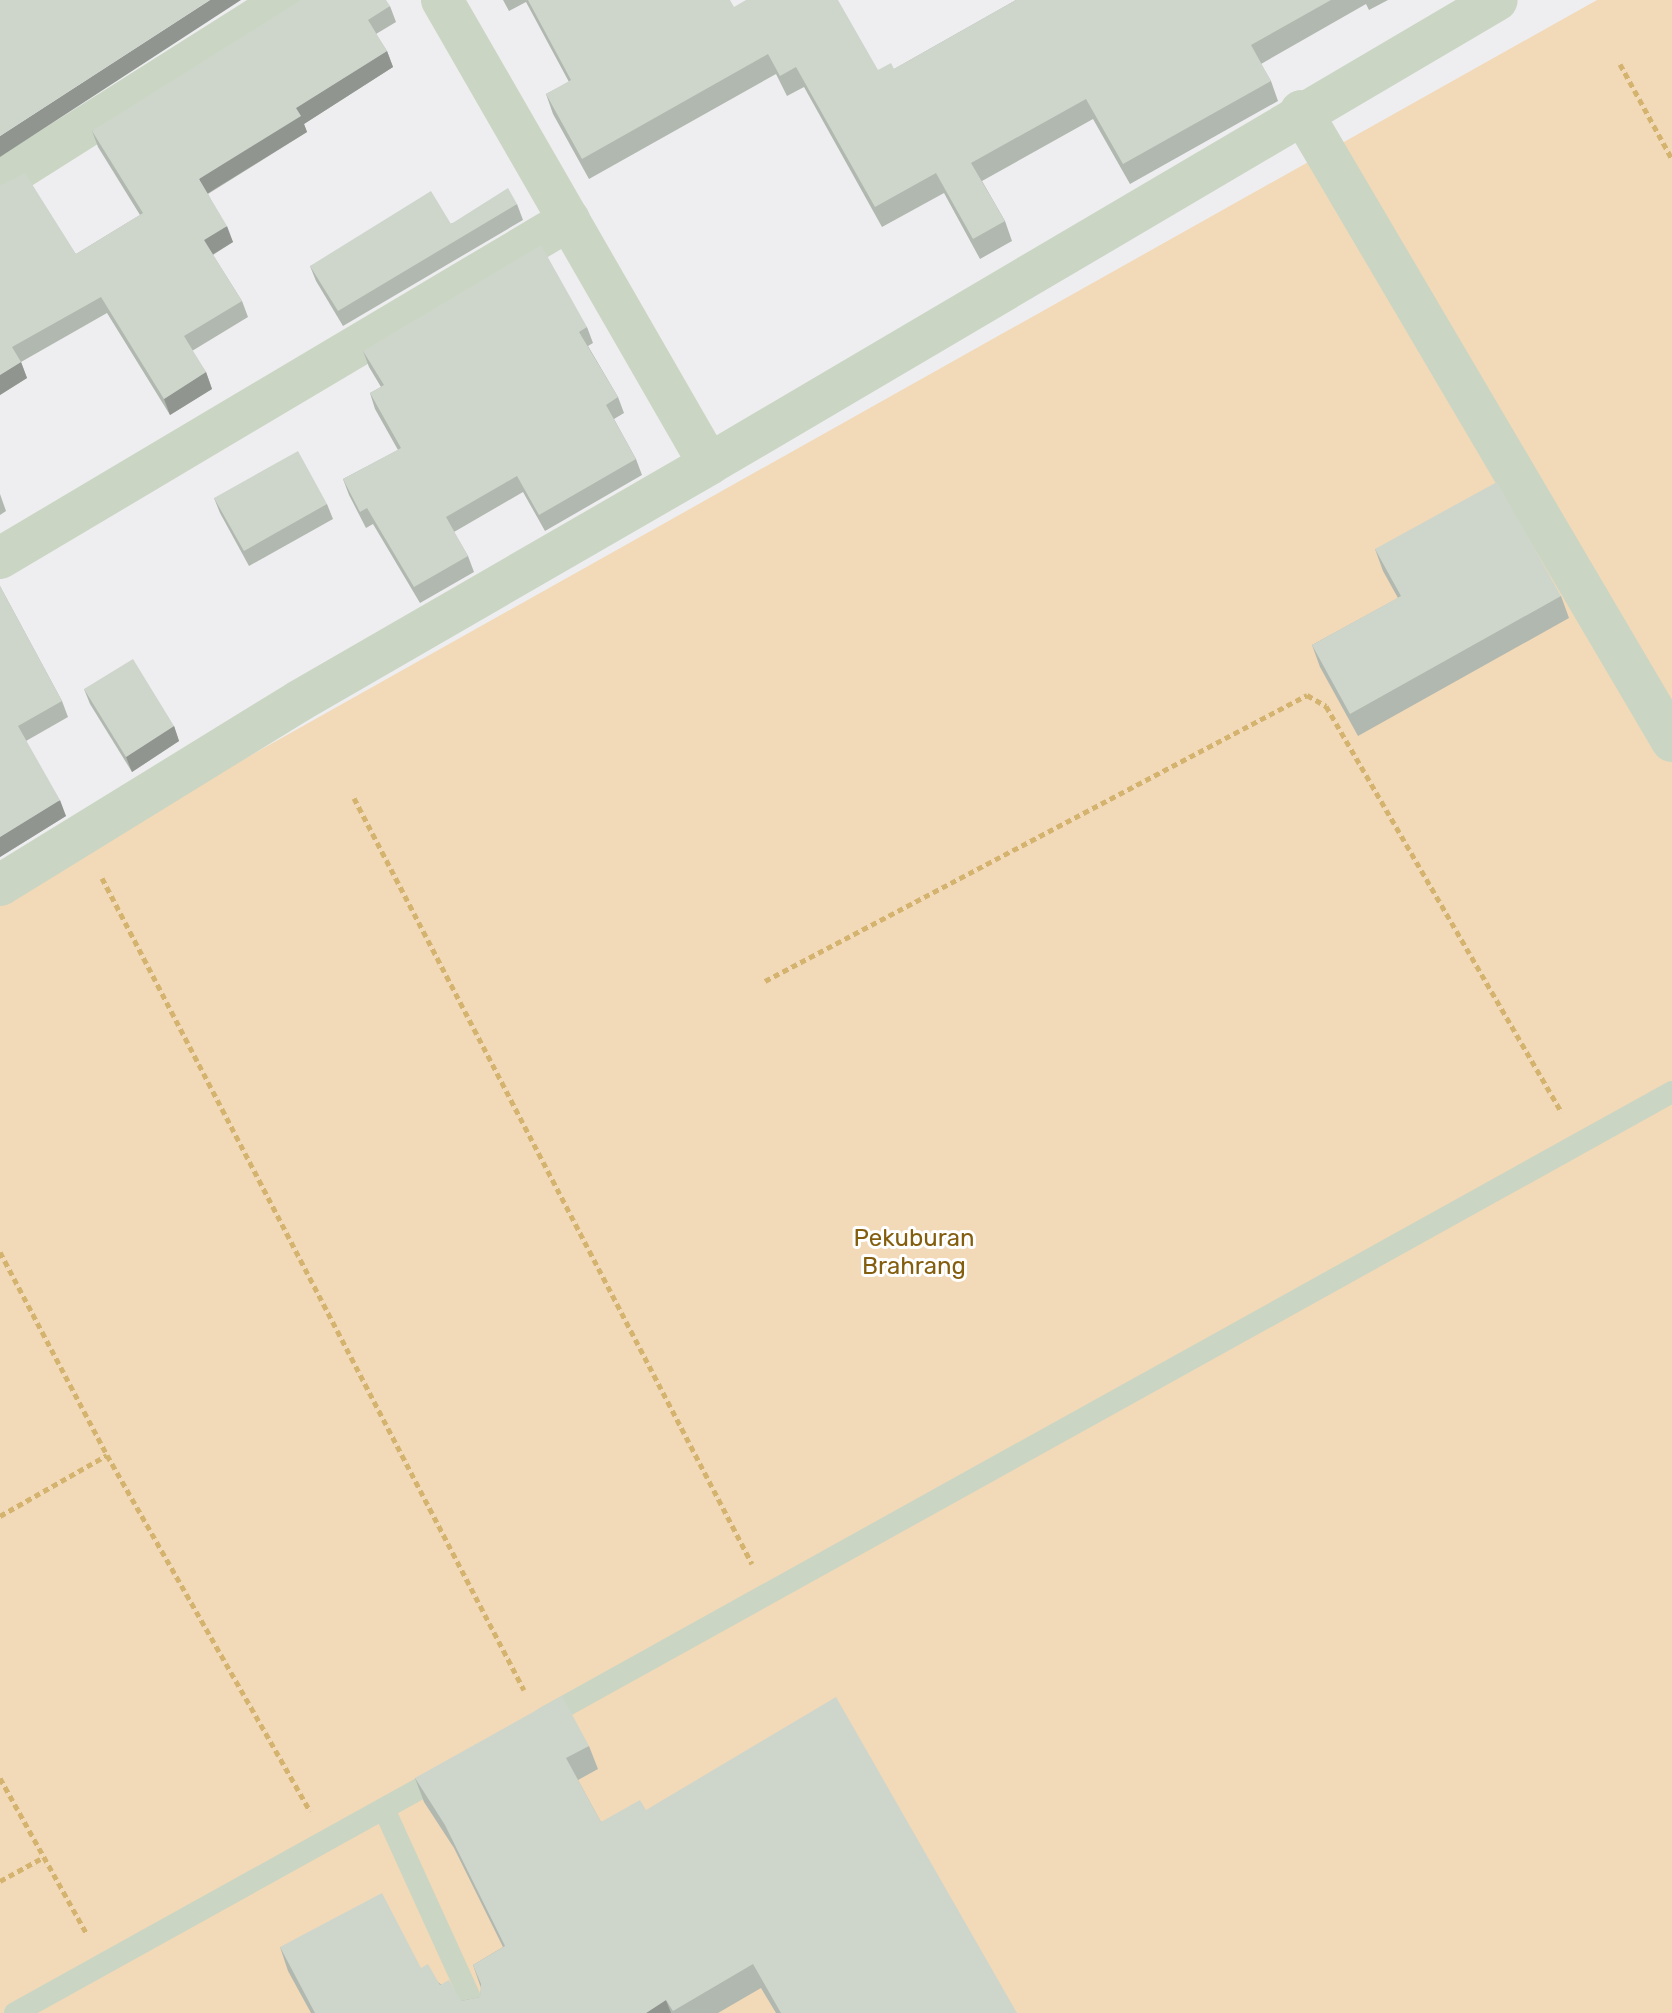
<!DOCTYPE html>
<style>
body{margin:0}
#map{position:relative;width:1672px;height:2013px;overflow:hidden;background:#eeeef1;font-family:Rubik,sans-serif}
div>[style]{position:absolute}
.green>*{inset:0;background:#f2d9b8}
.path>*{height:5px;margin-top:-2.5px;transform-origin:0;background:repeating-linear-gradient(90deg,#d3b36e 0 6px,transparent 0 10px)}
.service>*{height:22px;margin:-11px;padding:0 11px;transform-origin:11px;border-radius:11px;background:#cad6c3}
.minor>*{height:42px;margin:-21px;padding:0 21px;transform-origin:21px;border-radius:21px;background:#cad6c3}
.wall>*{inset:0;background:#b1b8af}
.shaded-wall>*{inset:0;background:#90968f}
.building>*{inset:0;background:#ced6cc}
span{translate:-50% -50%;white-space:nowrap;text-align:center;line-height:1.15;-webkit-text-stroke:6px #fff;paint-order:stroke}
.park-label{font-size:24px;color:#845e0f}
</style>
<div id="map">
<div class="green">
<i style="clip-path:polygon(1597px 0,1672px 0,1672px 2013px,0 2013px,0 896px)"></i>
</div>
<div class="path">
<i style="left:1620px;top:64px;width:108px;rotate:61.3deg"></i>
<i style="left:354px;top:798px;width:863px;rotate:62.54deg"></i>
<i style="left:102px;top:878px;width:915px;rotate:62.54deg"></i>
<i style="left:765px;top:981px;width:613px;rotate:-27.82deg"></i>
<i style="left:1307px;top:695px;width:22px;rotate:30deg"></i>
<i style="left:1326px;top:706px;width:470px;rotate:59.9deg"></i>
<i style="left:0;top:1252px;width:229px;rotate:62.2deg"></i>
<i style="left:107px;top:1455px;width:410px;rotate:60.3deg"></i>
<i style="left:0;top:1516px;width:123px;rotate:-29.7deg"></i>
<i style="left:0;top:1778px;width:179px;rotate:60.9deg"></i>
<i style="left:0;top:1881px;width:50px;rotate:-28.6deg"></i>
</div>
<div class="service">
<i style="left:544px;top:1718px;width:1290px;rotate:-29.03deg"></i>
<i style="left:384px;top:1809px;width:224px;rotate:65.5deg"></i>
<i style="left:15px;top:2013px;width:491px;rotate:-29deg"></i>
</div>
<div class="minor">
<i style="left:442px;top:0;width:535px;rotate:60.08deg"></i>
<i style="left:709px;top:464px;width:914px;rotate:-30.49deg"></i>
<i style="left:1301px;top:111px;width:731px;rotate:59.51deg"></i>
<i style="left:0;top:181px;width:338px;rotate:-32.3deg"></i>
<i style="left:0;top:558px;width:662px;rotate:-30.71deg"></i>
<i style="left:0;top:885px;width:351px;rotate:-31.6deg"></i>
<i style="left:299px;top:701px;width:474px;rotate:-30deg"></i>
</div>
<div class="wall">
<i style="clip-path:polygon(503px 0,709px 0,734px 7px,878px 70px,894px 69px,1016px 0,1388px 0,1369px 10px,1366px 4px,1261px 64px,1271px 81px,1278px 101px,1130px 184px,1093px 119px,982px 181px,1005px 221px,1012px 241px,980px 259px,944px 193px,882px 227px,804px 87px,787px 96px,776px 74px,589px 179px,553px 114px,546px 94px,569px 82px,526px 2px,509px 11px)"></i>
<i style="clip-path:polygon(390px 6px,396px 22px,376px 34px,387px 51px,393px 67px,304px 124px,307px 132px,208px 194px,233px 242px,213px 255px,242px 301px,248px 317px,192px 351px,206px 372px,212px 389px,170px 415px,107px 313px,21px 362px,27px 378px,0 395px,0 186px,76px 254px,140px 215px,98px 147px,92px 131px)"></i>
<i style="clip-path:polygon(517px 204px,523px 220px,343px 326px,316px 281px,310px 266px)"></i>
<i style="clip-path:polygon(587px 327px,593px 343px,588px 346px,618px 397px,624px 413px,614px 419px,636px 459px,642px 475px,545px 531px,523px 492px,454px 532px,468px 556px,474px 572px,420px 603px,373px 524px,366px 528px,349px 495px,343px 479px,398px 450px,375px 409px,370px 393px,381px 387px,369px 367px,363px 351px)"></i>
<i style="clip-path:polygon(0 494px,6px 511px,0 515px)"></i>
<i style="clip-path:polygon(214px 498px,327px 504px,333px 519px,249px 566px,220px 513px)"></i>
<i style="clip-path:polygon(1375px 549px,1561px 596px,1569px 618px,1358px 736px,1320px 667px,1312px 645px,1398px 598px,1383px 571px)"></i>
<i style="clip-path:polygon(0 586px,62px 701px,68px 717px,26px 741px,66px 816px,0 857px)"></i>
<i style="clip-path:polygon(84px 689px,174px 726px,179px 741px,132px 772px,90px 704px)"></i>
<i style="clip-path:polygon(589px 1746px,598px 1769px,578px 1780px,601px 1822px,646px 1810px,1017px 2013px,776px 2013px,761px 1988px,718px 2013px,311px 2013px,288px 1971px,280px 1947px,421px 1968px,461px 2001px,480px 1997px,481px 1988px,473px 1965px,503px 1947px,454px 1848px,424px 1802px,415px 1778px)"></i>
</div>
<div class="shaded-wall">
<i style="clip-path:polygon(210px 0,241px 0,0 157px,0 136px)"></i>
<i style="clip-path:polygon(387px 51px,393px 67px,304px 124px,307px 132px,205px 195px,199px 179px,296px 108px)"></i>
<i style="clip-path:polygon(227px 226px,233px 242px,210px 256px,204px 240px)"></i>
<i style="clip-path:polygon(21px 362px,27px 378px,0 395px,0 375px)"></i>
<i style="clip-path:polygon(206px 372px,212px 389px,170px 415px,164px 399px)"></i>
<i style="clip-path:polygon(174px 726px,179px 741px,132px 772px,126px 757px)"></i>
<i style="clip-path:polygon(60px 800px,66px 816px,0 857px,0 837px)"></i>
<i style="clip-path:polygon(666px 2000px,671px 2013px,646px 2013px)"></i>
</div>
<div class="building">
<i style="clip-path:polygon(0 0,210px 0,0 136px)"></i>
<i style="clip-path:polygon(301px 0,386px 0,390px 6px,368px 20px,387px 51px,296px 108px,301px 116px,199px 179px,227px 226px,204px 240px,242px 301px,184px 336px,206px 372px,164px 399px,101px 297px,12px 347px,21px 362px,0 375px,0 186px,25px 173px,76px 254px,143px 213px,92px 131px)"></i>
<i style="clip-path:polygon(528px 0,730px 0,734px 7px,746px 0,838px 0,878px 70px,891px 63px,894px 69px,1016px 0,1331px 0,1251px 45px,1271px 81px,1123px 164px,1086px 99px,971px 163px,1005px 221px,973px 239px,936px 173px,875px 207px,796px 67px,780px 76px,768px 54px,582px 159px,546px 94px,571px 80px)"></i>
<i style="clip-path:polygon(508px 188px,517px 204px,338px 311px,310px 266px,431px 191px,451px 224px)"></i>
<i style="clip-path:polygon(541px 245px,587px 327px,579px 332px,618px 397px,606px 405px,636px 459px,539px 515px,517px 476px,446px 517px,468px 556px,414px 587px,367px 508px,360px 512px,343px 479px,401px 448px,370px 393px,384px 385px,363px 351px)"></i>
<i style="clip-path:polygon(298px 451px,327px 504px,244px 551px,214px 498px)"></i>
<i style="clip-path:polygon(1497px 482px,1561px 596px,1350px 714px,1312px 645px,1401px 596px,1375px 549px)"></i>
<i style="clip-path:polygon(0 586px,62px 701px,18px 726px,60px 800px,0 837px)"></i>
<i style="clip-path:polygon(133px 659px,174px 726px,126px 757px,84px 689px)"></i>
<i style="clip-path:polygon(562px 1696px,589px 1746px,566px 1758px,601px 1822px,640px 1800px,646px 1810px,836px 1697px,1017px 2013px,781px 2013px,753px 1964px,673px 2011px,666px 2000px,646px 2013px,315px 2013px,280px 1947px,382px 1893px,421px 1968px,428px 1964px,440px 1985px,449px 1980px,461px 2001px,480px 1997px,481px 1984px,473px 1965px,505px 1946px,445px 1825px,415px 1778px)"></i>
</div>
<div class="park-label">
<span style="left:914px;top:1253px">Pekuburan<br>Brahrang</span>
</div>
</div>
